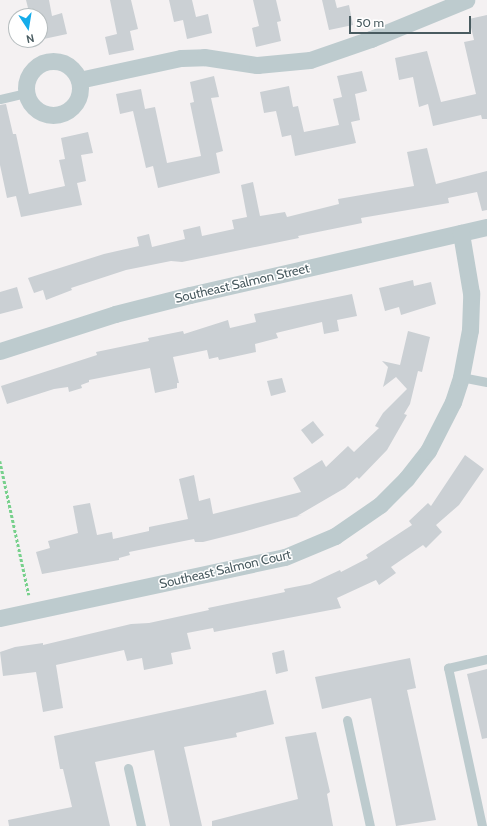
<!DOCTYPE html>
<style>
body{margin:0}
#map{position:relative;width:487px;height:826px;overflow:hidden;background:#f4f1f2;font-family:Cabin,sans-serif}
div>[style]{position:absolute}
.building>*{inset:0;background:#cbd0d4}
.path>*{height:2.5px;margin-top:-1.25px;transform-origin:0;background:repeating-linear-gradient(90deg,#77d08c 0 3px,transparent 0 5px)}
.lane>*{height:9px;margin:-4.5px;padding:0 4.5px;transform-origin:4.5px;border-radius:4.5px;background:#bdcbce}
.street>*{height:17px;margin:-8.5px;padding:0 8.5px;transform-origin:8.5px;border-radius:8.5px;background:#bdcbce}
.street>.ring{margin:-8.5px;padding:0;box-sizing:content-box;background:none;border:17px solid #bdcbce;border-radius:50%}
span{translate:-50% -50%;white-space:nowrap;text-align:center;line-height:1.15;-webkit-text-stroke:3px #fff;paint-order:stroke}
.street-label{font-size:13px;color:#495b60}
.north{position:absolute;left:8px;top:8px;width:40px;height:40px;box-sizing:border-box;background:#fff;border:1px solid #b6bdbf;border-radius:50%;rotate:168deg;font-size:11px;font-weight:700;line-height:16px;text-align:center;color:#495b60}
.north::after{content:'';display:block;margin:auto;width:14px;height:18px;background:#15acea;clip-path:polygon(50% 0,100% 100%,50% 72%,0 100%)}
.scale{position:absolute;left:349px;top:16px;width:122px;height:18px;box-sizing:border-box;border:2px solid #495b60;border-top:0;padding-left:5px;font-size:12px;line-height:14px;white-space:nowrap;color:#495b60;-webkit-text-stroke:3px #fff;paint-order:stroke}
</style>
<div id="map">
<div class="building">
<i style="clip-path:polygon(26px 0,49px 0,52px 16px,62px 13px,67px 34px,39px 40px,40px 16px,30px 16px)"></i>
<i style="clip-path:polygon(110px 0,131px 0,138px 29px,130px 31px,134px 50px,109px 55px,105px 37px,117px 34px)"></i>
<i style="clip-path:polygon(169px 0,192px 0,196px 17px,208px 14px,212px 33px,187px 39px,183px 20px,174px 22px)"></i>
<i style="clip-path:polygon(253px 0,276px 0,281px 21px,277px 22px,281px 41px,256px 47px,252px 28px,259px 26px)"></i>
<i style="clip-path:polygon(322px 0,335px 0,337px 8px,349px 5px,353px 25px,329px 30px)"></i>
<i style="clip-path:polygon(487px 15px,487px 119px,482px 119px,481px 115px,433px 126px,428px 104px,419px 107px,413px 77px,399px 80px,395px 58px,427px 51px,441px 102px,476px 94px,464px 42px,474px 40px,469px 19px)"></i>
<i style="clip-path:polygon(362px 71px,367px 91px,355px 94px,360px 120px,351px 122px,356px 143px,295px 156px,291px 135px,282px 137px,276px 111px,264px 113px,260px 92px,289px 86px,293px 107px,298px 106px,304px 132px,339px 125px,333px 99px,342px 97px,337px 76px)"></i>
<i style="clip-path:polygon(214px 76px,219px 97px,211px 98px,223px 151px,216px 153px,220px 173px,158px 188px,153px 166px,146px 168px,133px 111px,120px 114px,116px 94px,141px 89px,145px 109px,155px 107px,167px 163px,201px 156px,190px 103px,194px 102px,190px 82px)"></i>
<i style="clip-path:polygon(6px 104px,13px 134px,16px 134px,29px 194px,65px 186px,59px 160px,65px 159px,61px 138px,88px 132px,93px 153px,81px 155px,86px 181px,77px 183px,82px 205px,21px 217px,16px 196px,7px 198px,0 165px,0 105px)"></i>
<i style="clip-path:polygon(427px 148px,436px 184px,487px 171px,487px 210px,482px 211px,477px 192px,448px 198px,449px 203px,361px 218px,362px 223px,298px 236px,299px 238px,182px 262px,171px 261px,126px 270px,71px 288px,72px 290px,46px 300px,43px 290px,34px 293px,28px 278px,104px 254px,139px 246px,137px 237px,149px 234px,152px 247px,185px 239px,183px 230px,200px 226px,202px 236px,234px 229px,232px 220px,247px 217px,241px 185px,253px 182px,260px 216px,285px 212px,287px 217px,339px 204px,338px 199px,414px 186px,407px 152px)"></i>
<i style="clip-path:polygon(413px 280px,414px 286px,431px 282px,436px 304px,401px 315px,399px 307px,385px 311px,379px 288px)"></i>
<i style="clip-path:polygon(17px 287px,23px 308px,0 314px,0 292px)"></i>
<i style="clip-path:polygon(352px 294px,357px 316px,337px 320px,339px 331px,324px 334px,322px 322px,276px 333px,278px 338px,255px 344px,256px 352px,219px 360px,218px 357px,209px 359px,207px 350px,173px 357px,179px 383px,177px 383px,177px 388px,155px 393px,150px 368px,89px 380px,89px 382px,81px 385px,82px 388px,69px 392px,68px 387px,54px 389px,7px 404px,1px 386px,97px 355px,96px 352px,149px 341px,148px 338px,183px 331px,184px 334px,228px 320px,230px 328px,256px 322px,254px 314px)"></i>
<i style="clip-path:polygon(408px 331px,430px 337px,422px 372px,418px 371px,410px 404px,404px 414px,407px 415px,387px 450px,359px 479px,357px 477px,345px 488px,297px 516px,302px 515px,243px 532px,203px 542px,195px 542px,194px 539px,129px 552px,130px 555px,119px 558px,119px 560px,42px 574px,36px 552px,50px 548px,48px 541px,78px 533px,73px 506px,90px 503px,97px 535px,112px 532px,113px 539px,149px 531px,149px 527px,188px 519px,179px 479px,194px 475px,199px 501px,210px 498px,213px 514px,301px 492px,293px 478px,322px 460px,326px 467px,348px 446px,354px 452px,379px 428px,375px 426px,383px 413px,407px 389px,396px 377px,383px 387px,388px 367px,382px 361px,400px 365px)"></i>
<i style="clip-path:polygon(282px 378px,286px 392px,271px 396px,267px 381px)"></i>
<i style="clip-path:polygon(313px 421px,324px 435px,312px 444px,301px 430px)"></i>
<i style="clip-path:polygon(465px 455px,484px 469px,459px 505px,436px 525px,442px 532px,426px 548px,423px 545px,391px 567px,396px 573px,379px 585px,376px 580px,337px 598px,341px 608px,214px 632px,213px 628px,187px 633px,191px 649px,171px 653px,173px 664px,144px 670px,142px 658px,127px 661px,124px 650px,56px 665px,63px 708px,43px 712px,36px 672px,3px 676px,0 652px,15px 647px,43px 643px,43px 645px,131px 624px,149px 623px,209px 610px,208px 608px,285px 592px,284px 589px,310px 584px,340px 570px,341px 572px,368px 558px,366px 555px,412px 525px,409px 521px,428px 503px,431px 506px)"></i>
<i style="clip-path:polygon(284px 650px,288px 671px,276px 674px,272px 653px)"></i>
<i style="clip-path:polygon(410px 658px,416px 688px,407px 690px,436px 820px,396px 826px,371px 698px,322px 709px,315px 677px)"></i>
<i style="clip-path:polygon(487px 669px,487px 738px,482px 739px,467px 674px)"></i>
<i style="clip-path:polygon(266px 690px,274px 724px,236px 733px,237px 737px,184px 747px,202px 826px,170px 826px,154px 750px,95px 762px,110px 826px,9px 826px,8px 820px,72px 807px,63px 769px,60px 769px,54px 736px)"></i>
<i style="clip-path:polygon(316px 732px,330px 792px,327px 794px,333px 826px,212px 826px,212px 821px,298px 799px,285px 737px)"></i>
</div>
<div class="path">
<i style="left:0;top:461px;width:137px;rotate:77.8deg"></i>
</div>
<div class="lane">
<i style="left:0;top:99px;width:27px;rotate:-13deg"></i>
<i style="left:461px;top:377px;width:26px;rotate:11deg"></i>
<i style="left:347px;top:720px;width:108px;rotate:77.8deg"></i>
<i style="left:128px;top:768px;width:59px;rotate:77.4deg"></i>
<i style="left:482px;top:826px;width:162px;rotate:-102.1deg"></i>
<i style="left:448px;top:668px;width:40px;rotate:-13deg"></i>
</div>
<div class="street">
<i class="ring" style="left:26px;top:61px;width:37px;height:37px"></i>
<i style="left:79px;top:80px;width:104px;rotate:-12.2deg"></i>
<i style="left:181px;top:58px;width:23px;rotate:-2deg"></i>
<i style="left:204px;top:57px;width:54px;rotate:8.6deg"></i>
<i style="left:257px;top:65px;width:53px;rotate:-5.4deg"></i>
<i style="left:310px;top:60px;width:65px;rotate:-19deg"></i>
<i style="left:371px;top:39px;width:103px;rotate:-22.3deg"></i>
<i style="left:0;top:351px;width:121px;rotate:-17.8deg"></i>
<i style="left:115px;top:314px;width:77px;rotate:-14.2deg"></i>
<i style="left:190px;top:295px;width:305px;rotate:-12.9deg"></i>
<i style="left:0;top:618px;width:291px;rotate:-12.1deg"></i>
<i style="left:285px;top:557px;width:54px;rotate:-22.8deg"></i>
<i style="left:335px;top:536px;width:55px;rotate:-34.6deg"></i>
<i style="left:380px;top:505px;width:37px;rotate:-45deg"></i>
<i style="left:406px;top:479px;width:36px;rotate:-52deg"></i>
<i style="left:428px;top:451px;width:55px;rotate:-63deg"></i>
<i style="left:453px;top:402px;width:26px;rotate:-72deg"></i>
<i style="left:461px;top:377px;width:48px;rotate:-79.2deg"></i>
<i style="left:470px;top:330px;width:37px;rotate:-88deg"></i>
<i style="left:471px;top:293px;width:61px;rotate:-99.5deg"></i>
</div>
<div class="street-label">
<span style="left:242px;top:283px;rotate:-13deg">Southeast Salmon Street</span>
<span style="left:225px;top:569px;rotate:-13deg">Southeast Salmon Court</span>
</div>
<div class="north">N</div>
<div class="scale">50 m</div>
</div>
